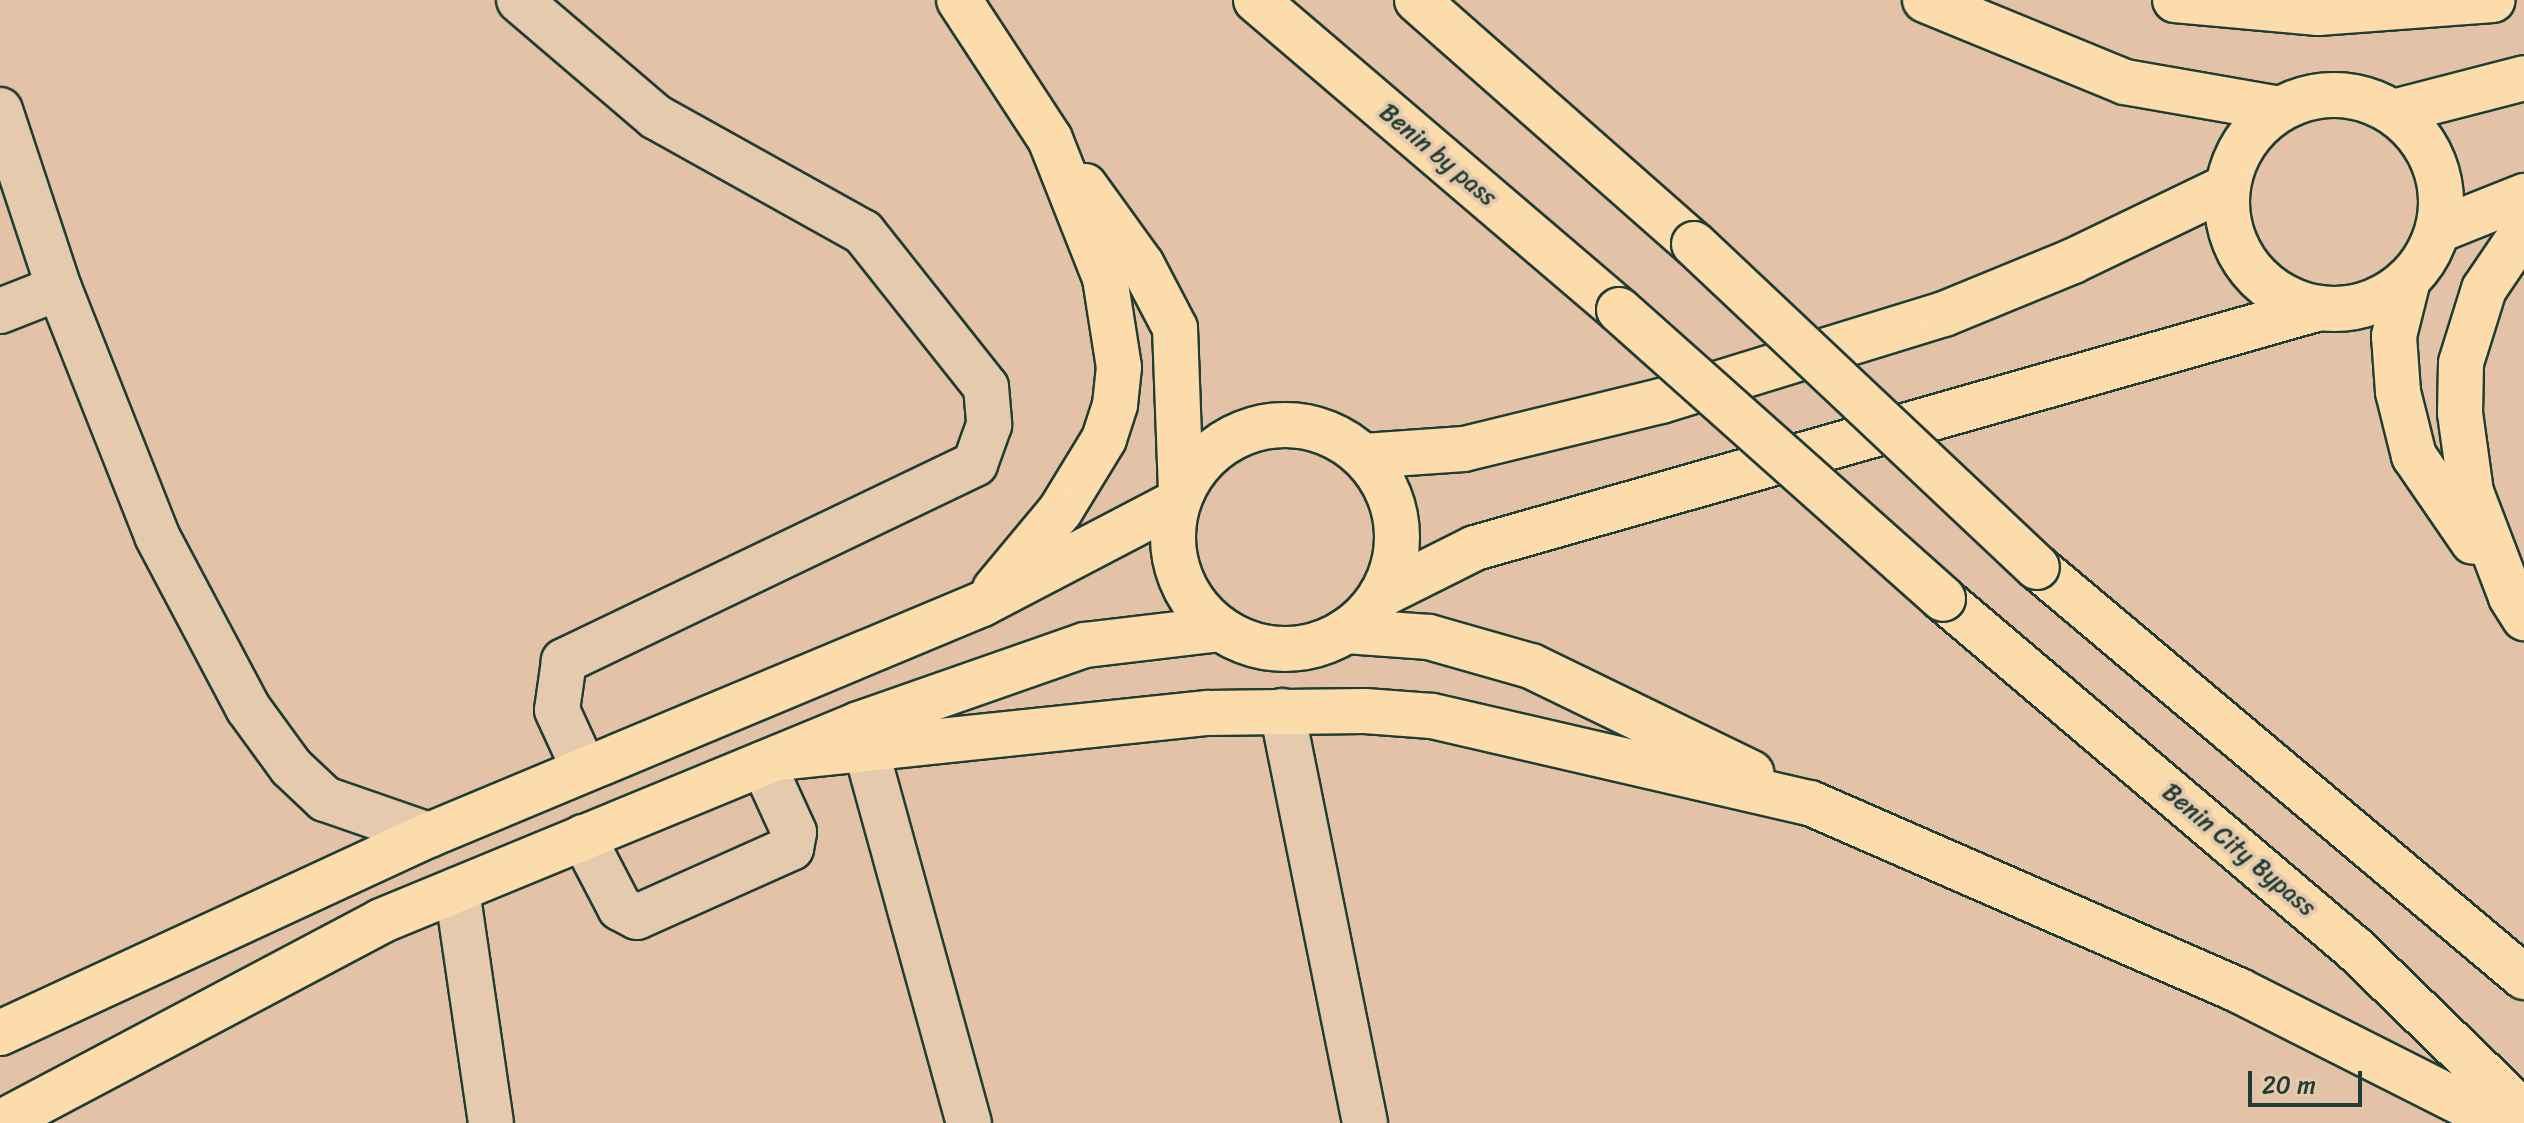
<!DOCTYPE html>
<style>
body{margin:0}
#map{position:relative;width:2524px;height:1123px;overflow:hidden;background:#e4c2a8;font-family:Sriracha,sans-serif}
div>[style]{position:absolute}
.roads{filter:drop-shadow(2px 0 #1f3d34) drop-shadow(-2px 0 #1f3d34) drop-shadow(0 2px #1f3d34) drop-shadow(0 -2px #1f3d34)}
.minor>*{height:44px;margin:-22px;padding:0 22px;transform-origin:22px;border-radius:22px;background:#e6caad}
.highway>*{height:44px;margin:-22px;padding:0 22px;transform-origin:22px;border-radius:22px;background:#fddcac}
.highway>.ring{margin:-22px;padding:0;box-sizing:content-box;background:none;border:44px solid #fddcac;border-radius:50%}
.bridges{filter:drop-shadow(2px 0 #1f3d34) drop-shadow(-2px 0 #1f3d34) drop-shadow(0 2px #1f3d34) drop-shadow(0 -2px #1f3d34)}
.highway-bridge>*{height:44px;margin:-22px;padding:0 22px;transform-origin:22px;border-radius:22px;background:#fddcac}
span{translate:-50% -50%;white-space:nowrap;text-align:center;line-height:1.15;-webkit-text-stroke:8px #e6caad;paint-order:stroke}
.street-label{font-size:24px;color:#1f3d34}
.scale{position:absolute;left:2248px;top:1071px;width:114px;height:36px;box-sizing:border-box;border:4px solid #1f3d34;border-top:0;padding-left:10px;font-size:24px;line-height:28px;white-space:nowrap;color:#1f3d34;-webkit-text-stroke:6px #e6caad;paint-order:stroke}
</style>
<div id="map">
<div class="roads">
<div class="minor">
<i style="left:519px;top:0;width:180px;rotate:40.5deg"></i>
<i style="left:656px;top:117px;width:237px;rotate:29.1deg"></i>
<i style="left:863px;top:232px;width:198px;rotate:51.6deg"></i>
<i style="left:986px;top:387px;width:38px;rotate:85deg"></i>
<i style="left:989px;top:425px;width:41px;rotate:109.7deg"></i>
<i style="left:975px;top:464px;width:456px;rotate:154.4deg"></i>
<i style="left:564px;top:661px;width:49px;rotate:98.1deg"></i>
<i style="left:557px;top:710px;width:65px;rotate:65.4deg"></i>
<i style="left:0;top:110px;width:188px;rotate:71.7deg"></i>
<i style="left:59px;top:288px;width:267px;rotate:68.4deg"></i>
<i style="left:157px;top:536px;width:195px;rotate:62.1deg"></i>
<i style="left:248px;top:708px;width:73px;rotate:53.9deg"></i>
<i style="left:291px;top:767px;width:47px;rotate:43.3deg"></i>
<i style="left:325px;top:799px;width:110px;rotate:19.1deg"></i>
<i style="left:0;top:311px;width:63px;rotate:-21.3deg"></i>
<i style="left:1282px;top:711px;width:420px;rotate:78.6deg"></i>
<i style="left:859px;top:724px;width:414px;rotate:74.6deg"></i>
<i style="left:583px;top:837px;width:80px;rotate:62.5deg"></i>
<i style="left:620px;top:908px;width:19px;rotate:28deg"></i>
<i style="left:637px;top:917px;width:169px;rotate:-24.1deg"></i>
<i style="left:791px;top:848px;width:16px;rotate:-79deg"></i>
<i style="left:794px;top:832px;width:75px;rotate:-114.5deg"></i>
<i style="left:457px;top:890px;width:235px;rotate:81.7deg"></i>
</div>
<div class="highway">
<i style="left:959px;top:0;width:166px;rotate:56.8deg"></i>
<i style="left:1050px;top:139px;width:149px;rotate:68.4deg"></i>
<i style="left:1105px;top:278px;width:90px;rotate:81.1deg"></i>
<i style="left:1119px;top:367px;width:38px;rotate:96deg"></i>
<i style="left:1115px;top:405px;width:36px;rotate:108deg"></i>
<i style="left:1104px;top:439px;width:84px;rotate:121.4deg"></i>
<i style="left:1060px;top:511px;width:102px;rotate:129.8deg"></i>
<i style="left:1256px;top:0;width:477px;rotate:40.5deg"></i>
<i style="left:1417px;top:0;width:369px;rotate:41.4deg"></i>
<i style="left:1925px;top:0;width:216px;rotate:22.3deg"></i>
<i style="left:2125px;top:82px;width:157px;rotate:9.9deg"></i>
<i style="left:2175px;top:0;width:144px;rotate:5.2deg"></i>
<i style="left:2318px;top:13px;width:175px;rotate:-4.2deg"></i>
<i class="ring" style="left:2227px;top:95px;width:170px;height:170px"></i>
<i style="left:2393px;top:112px;width:135px;rotate:-14.5deg"></i>
<i style="left:1085px;top:186px;width:97px;rotate:54.2deg"></i>
<i style="left:1142px;top:265px;width:71px;rotate:62.4deg"></i>
<i style="left:1175px;top:328px;width:162px;rotate:87.9deg"></i>
<i style="left:2439px;top:230px;width:92px;rotate:-21.8deg"></i>
<i style="left:2524px;top:230px;width:71px;rotate:124.1deg"></i>
<i style="left:2484px;top:289px;width:77px;rotate:107.3deg"></i>
<i style="left:2461px;top:363px;width:50px;rotate:91.1deg"></i>
<i style="left:2460px;top:413px;width:80px;rotate:82.1deg"></i>
<i style="left:2471px;top:492px;width:112px;rotate:69.1deg"></i>
<i style="left:2511px;top:597px;width:25px;rotate:58deg"></i>
<i style="left:2408px;top:280px;width:58px;rotate:104deg"></i>
<i style="left:2394px;top:336px;width:56px;rotate:85.9deg"></i>
<i style="left:2398px;top:392px;width:66px;rotate:76deg"></i>
<i style="left:2414px;top:456px;width:104px;rotate:55.5deg"></i>
<i class="ring" style="left:1173px;top:425px;width:180px;height:180px"></i>
<i style="left:1364px;top:456px;width:100px;rotate:-4deg"></i>
<i style="left:1464px;top:449px;width:203px;rotate:-13.7deg"></i>
<i style="left:1661px;top:401px;width:296px;rotate:-17.1deg"></i>
<i style="left:1944px;top:314px;width:139px;rotate:-22.3deg"></i>
<i style="left:2073px;top:261px;width:171px;rotate:-25.7deg"></i>
<i style="left:2037px;top:567px;width:637px;rotate:40.09deg"></i>
<i style="left:1381px;top:595px;width:105px;rotate:-26.6deg"></i>
<i style="left:1475px;top:548px;width:878px;rotate:-15.86deg"></i>
<i style="left:1943px;top:599px;width:541px;rotate:40.35deg"></i>
<i style="left:2355px;top:949px;width:235px;rotate:44.1deg"></i>
<i style="left:1346px;top:631px;width:83px;rotate:4.1deg"></i>
<i style="left:1429px;top:637px;width:106px;rotate:15.9deg"></i>
<i style="left:1531px;top:666px;width:245px;rotate:25.9deg"></i>
<i style="left:778px;top:758px;width:432px;rotate:-6deg"></i>
<i style="left:1208px;top:713px;width:157px;rotate:-0.7deg"></i>
<i style="left:1365px;top:711px;width:67px;rotate:4.3deg"></i>
<i style="left:1432px;top:716px;width:388px;rotate:13deg"></i>
<i style="left:1810px;top:803px;width:469px;rotate:23.6deg"></i>
<i style="left:2240px;top:991px;width:292px;rotate:26.8deg"></i>
<i style="left:0;top:1033px;width:472px;rotate:-24.8deg"></i>
<i style="left:429px;top:835px;width:599px;rotate:-22.67deg"></i>
<i style="left:982px;top:604px;width:220px;rotate:-27.6deg"></i>
<i style="left:0;top:1123px;width:431px;rotate:-27.9deg"></i>
<i style="left:381px;top:921px;width:517px;rotate:-22.4deg"></i>
<i style="left:859px;top:724px;width:239px;rotate:-19.3deg"></i>
<i style="left:1085px;top:645px;width:136px;rotate:-6.8deg"></i>
</div>
</div>
<div class="bridges">
<div class="highway-bridge">
<i style="left:1694px;top:244px;width:471px;rotate:43.3deg"></i>
<i style="left:1619px;top:310px;width:434px;rotate:41.7deg"></i>
</div>
</div>
<div class="street-label">
<span style="left:1438px;top:155px;rotate:40deg">Benin by pass</span>
<span style="left:2239px;top:850px;rotate:40deg">Benin City Bypass</span>
</div>
<div class="scale">20 m</div>
</div>
